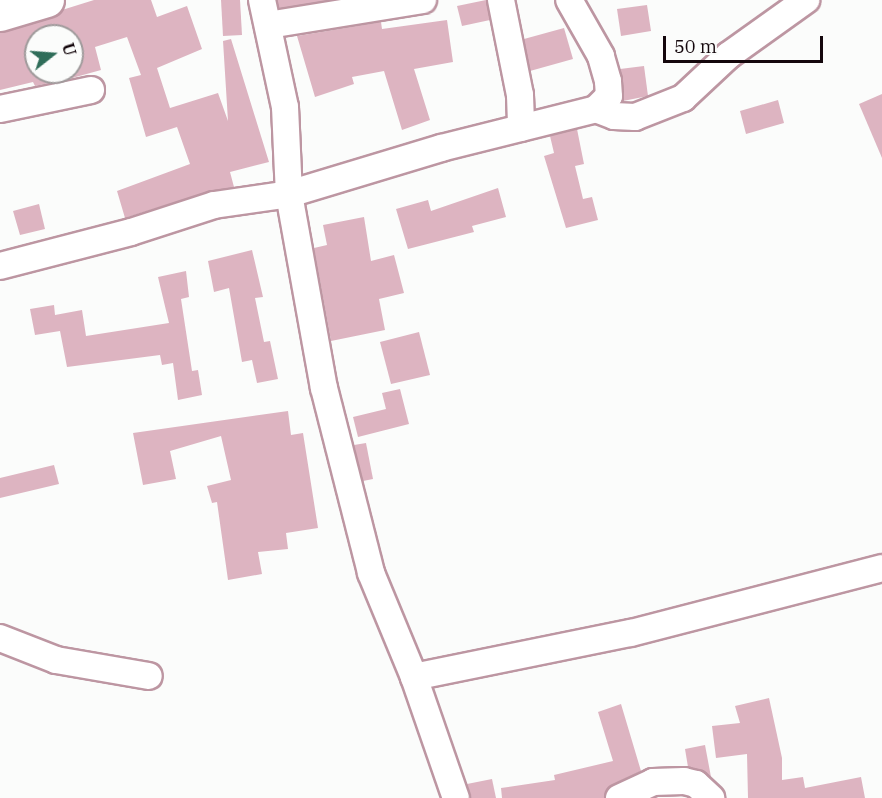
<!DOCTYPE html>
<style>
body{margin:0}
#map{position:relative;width:882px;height:798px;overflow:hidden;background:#fbfcfb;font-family:"IBM Plex Serif",serif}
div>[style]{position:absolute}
.building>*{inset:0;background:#ddb4c1}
.roads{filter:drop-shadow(2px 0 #bd96a2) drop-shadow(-2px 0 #bd96a2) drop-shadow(0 2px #bd96a2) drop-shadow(0 -2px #bd96a2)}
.street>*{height:26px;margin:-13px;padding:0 13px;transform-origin:13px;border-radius:13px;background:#fff}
.secondary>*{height:33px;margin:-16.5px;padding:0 16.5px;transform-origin:16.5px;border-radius:16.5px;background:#fff}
span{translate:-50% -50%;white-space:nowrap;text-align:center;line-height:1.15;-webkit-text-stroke:4.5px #fbfcfb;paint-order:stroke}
.north{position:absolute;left:24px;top:24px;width:60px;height:60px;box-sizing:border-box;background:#fbfcfb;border:2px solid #9f9a9b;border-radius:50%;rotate:73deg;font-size:16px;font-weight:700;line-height:24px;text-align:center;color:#14070c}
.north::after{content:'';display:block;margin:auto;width:21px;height:27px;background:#2f6d59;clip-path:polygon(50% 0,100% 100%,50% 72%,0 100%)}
.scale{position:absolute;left:663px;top:36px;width:160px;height:27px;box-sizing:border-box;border:3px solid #14070c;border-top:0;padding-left:8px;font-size:18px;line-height:21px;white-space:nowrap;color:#14070c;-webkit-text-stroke:4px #fbfcfb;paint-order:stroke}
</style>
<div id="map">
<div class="building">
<i style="clip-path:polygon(94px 0,151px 0,157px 17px,187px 6px,202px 49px,157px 68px,170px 108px,218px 93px,228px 121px,223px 41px,231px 39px,269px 162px,230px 172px,234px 187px,210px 191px,125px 218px,117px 191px,190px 164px,177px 127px,146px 137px,129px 78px,141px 75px,127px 37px,95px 47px,101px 70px,72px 78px,72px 36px,36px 36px,36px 72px,61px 72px,64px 80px,35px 86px,33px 82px,0 90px,0 32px,52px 18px,62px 10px)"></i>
<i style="clip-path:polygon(221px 0,240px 0,242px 35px,223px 36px)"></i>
<i style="clip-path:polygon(277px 0,329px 0,279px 8px)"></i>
<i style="clip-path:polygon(486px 0,490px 20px,462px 26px,457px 6px)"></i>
<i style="clip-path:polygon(647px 5px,651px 31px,621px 36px,617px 9px)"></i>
<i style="clip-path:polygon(447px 20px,453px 62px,414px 69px,430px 120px,402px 130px,384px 71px,352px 77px,354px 84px,315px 97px,297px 36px,381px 22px,382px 29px)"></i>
<i style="clip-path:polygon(564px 28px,573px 59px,530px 71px,524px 39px)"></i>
<i style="clip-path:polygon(644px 66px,648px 96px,623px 101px,620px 69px)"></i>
<i style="clip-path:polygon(882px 94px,882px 158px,859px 104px)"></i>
<i style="clip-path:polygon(778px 100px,784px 123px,746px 134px,740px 111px)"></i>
<i style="clip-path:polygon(577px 129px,584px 164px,575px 166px,583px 199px,592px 197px,598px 220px,566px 228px,544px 156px,554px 153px,550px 136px)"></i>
<i style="clip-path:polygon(498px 188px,506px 217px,472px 226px,474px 232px,408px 249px,396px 209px,428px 200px,431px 211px)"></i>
<i style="clip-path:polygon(39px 204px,45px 229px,20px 235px,13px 211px)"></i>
<i style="clip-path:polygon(364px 217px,371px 261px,394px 255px,404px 293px,379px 299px,385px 330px,331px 341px,314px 248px,327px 245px,323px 225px)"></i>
<i style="clip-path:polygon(252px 250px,263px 297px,255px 298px,264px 342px,270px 341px,278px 379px,257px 383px,252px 360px,242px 362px,229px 288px,214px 292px,208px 261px)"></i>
<i style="clip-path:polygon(186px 271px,189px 297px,181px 299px,192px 371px,198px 370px,202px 395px,178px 400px,173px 363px,162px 365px,160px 355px,67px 367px,60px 331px,35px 335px,30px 309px,54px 305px,55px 315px,82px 310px,86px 336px,169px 323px,158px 277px)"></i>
<i style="clip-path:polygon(419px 332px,430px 375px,391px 384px,380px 342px)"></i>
<i style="clip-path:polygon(400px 389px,409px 424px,358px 437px,353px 417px,386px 409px,382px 393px)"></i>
<i style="clip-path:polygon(288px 411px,291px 435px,303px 433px,318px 528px,286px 533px,288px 549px,258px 552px,262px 574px,228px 580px,217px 502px,212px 503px,207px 486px,231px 480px,221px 436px,170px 451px,176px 479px,143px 485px,133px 433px)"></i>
<i style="clip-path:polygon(366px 443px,373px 479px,363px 481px,354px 445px)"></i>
<i style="clip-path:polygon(54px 465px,59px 484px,0 498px,0 478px)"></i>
<i style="clip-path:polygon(769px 698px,782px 758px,782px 780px,803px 777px,805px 788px,861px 777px,865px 798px,748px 798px,747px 754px,716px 758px,712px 726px,740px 723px,735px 706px)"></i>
<i style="clip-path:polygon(621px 704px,641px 771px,612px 785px,604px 798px,502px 798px,501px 788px,555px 780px,554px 775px,613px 761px,598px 712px)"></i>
<i style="clip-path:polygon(705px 745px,711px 777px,710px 777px,688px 767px,685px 749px)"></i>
<i style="clip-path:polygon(492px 779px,496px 798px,471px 798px,467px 784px)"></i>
</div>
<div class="roads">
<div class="street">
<i style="left:262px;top:0;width:109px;rotate:77.9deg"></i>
<i style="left:285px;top:107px;width:87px;rotate:87.4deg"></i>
<i style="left:289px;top:194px;width:197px;rotate:79.8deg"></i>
<i style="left:324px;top:388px;width:191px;rotate:75.7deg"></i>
<i style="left:371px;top:573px;width:113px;rotate:67.5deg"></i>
<i style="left:414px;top:677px;width:221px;rotate:-11.5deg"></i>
<i style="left:631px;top:633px;width:259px;rotate:-14.5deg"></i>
<i style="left:501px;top:0;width:97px;rotate:78.7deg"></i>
<i style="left:520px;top:95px;width:33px;rotate:88deg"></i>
<i style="left:268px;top:25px;width:157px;rotate:-9.2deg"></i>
<i style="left:0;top:109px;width:93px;rotate:-11.8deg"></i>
<i style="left:596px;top:109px;width:19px;rotate:21deg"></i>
<i style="left:614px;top:116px;width:21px;rotate:3deg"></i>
<i style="left:635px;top:117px;width:52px;rotate:-21.6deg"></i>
<i style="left:683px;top:98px;width:63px;rotate:-43.1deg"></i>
<i style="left:729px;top:55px;width:95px;rotate:-35.5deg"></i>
<i style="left:0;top:266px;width:135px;rotate:-14.5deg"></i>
<i style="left:131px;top:232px;width:87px;rotate:-18deg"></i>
<i style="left:214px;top:205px;width:76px;rotate:-8.3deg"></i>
<i style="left:289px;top:194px;width:159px;rotate:-16.8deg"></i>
<i style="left:441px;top:148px;width:160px;rotate:-14.1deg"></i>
<i style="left:596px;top:109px;width:18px;rotate:-45deg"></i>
<i style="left:609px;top:96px;width:15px;rotate:-94deg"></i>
<i style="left:608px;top:81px;width:26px;rotate:-106deg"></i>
<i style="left:601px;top:56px;width:64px;rotate:-119.7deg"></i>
<i style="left:0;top:638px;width:60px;rotate:21.4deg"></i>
<i style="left:56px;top:660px;width:94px;rotate:9.8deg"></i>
<i style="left:414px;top:677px;width:128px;rotate:70.9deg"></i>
<i style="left:619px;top:798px;width:38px;rotate:-25deg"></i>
<i style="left:653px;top:782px;width:31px;rotate:-2deg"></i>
<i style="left:684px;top:781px;width:12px;rotate:14deg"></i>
<i style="left:696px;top:784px;width:21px;rotate:43deg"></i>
</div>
<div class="secondary">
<i style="left:0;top:14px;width:49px;rotate:-16.6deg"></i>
</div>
</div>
<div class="north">U</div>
<div class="scale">50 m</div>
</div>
